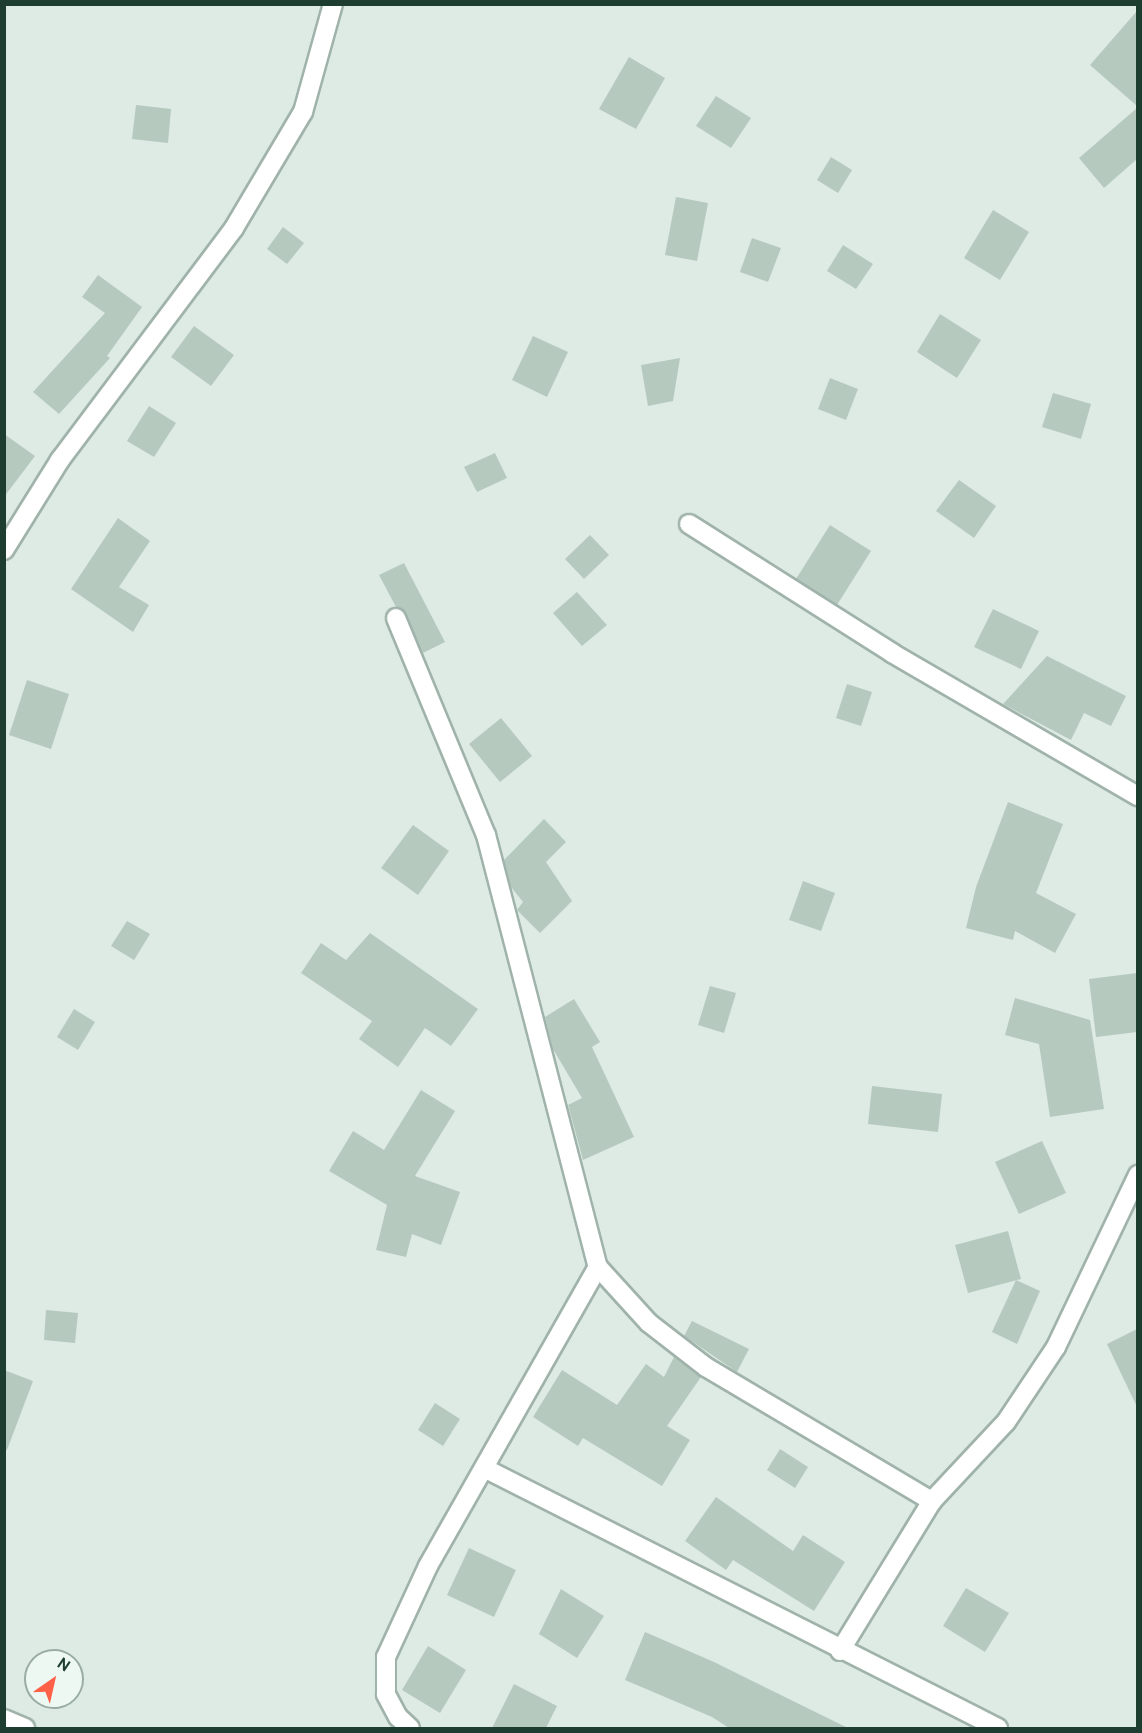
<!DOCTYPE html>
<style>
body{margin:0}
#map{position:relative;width:1142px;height:1733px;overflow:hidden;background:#deebe4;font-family:Overpass,sans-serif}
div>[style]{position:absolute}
.building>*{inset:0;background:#b6c9bf}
.roads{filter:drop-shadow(2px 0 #a0b3ab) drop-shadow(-2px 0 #a0b3ab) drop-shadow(0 2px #a0b3ab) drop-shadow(0 -2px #a0b3ab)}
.minor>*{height:18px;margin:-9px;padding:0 9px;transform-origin:9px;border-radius:9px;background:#fff}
span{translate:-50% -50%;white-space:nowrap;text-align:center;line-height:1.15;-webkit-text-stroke:6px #eef8f2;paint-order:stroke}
.frame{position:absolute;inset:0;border:6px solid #1d3d31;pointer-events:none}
.north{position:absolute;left:24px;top:1649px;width:60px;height:60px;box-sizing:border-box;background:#eef8f2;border:2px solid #9aada5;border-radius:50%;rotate:34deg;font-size:16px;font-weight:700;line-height:24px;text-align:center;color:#1d3d31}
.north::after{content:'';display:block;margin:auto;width:21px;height:27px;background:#ff6148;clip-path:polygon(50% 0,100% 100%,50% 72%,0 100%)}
</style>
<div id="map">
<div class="building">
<i style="clip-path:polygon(1137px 11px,1137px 106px,1090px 65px)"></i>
<i style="clip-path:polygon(629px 57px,665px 78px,636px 129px,599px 109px)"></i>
<i style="clip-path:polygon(716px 96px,751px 118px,731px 148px,696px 126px)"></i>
<i style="clip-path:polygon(136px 105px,171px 109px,168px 143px,132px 139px)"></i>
<i style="clip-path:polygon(1137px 108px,1137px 159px,1104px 188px,1079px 158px)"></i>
<i style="clip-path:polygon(831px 157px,852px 170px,838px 193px,817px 180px)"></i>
<i style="clip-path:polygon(676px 197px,708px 203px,697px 261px,665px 255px)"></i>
<i style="clip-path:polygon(993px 210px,1029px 232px,1000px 280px,964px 258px)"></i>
<i style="clip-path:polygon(283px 227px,304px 243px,287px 264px,267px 249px)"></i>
<i style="clip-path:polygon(752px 238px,781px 248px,768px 282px,740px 272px)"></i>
<i style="clip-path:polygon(843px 245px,873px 264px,856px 289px,827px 271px)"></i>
<i style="clip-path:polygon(98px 275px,142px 307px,107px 356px,110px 358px,59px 414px,33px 392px,105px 313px,82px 297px)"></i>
<i style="clip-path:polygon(940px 314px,981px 340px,957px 378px,917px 352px)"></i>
<i style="clip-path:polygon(194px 326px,234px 355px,211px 386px,171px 357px)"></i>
<i style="clip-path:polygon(533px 336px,568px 352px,547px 397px,512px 380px)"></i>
<i style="clip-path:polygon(680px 358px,673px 401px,648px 406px,641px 365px)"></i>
<i style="clip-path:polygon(830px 378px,858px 389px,846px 420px,818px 409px)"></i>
<i style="clip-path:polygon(1053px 393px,1091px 404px,1081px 439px,1042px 427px)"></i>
<i style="clip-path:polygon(149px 406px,176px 423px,154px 457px,127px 441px)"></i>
<i style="clip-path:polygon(4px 434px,35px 456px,4px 497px)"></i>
<i style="clip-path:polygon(495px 453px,507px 478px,477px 492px,464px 467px)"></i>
<i style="clip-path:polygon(959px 480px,996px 506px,974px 538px,936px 511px)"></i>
<i style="clip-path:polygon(118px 518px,150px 541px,119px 587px,149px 605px,133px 632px,71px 589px)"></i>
<i style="clip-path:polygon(830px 525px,871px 551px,837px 605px,796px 579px)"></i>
<i style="clip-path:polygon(590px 535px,609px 555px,584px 579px,565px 559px)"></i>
<i style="clip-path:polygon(404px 563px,445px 642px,423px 653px,406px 614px,396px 607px,379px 575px)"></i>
<i style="clip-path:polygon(577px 592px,607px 625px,582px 646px,553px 613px)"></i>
<i style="clip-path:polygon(993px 609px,1039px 631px,1021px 669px,974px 647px)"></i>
<i style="clip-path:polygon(1047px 656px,1126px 696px,1111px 726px,1084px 713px,1071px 740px,1003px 704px)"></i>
<i style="clip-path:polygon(27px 680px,69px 694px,51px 749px,9px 735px)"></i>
<i style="clip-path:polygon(847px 684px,872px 692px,861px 726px,836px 718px)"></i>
<i style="clip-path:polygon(501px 718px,532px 756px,500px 782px,469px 744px)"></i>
<i style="clip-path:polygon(1008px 802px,1063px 824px,1036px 893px,1076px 914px,1055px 953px,1015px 931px,1013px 940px,966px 928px,976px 887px)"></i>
<i style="clip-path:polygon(544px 819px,566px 842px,546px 862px,572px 901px,540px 933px,517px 910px,523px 902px,511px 887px,504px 860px)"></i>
<i style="clip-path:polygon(413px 825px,449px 851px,418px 895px,381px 868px)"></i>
<i style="clip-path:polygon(803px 881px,835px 893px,821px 931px,789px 920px)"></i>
<i style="clip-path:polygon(127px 921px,150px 934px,134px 960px,111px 946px)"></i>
<i style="clip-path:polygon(370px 933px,478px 1009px,451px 1046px,425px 1028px,398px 1067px,359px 1039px,372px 1021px,301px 973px,321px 943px,346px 960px)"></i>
<i style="clip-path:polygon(1137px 973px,1137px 1032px,1096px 1037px,1089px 979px)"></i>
<i style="clip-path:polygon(710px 986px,736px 993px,724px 1033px,698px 1025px)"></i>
<i style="clip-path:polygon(1015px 998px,1090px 1020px,1104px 1109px,1050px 1117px,1039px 1044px,1005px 1035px)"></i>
<i style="clip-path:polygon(574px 999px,600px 1042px,592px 1047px,634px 1137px,583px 1160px,568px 1105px,582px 1098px,553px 1049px,545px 1017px)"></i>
<i style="clip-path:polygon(74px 1009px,95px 1022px,78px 1050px,57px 1037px)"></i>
<i style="clip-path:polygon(872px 1086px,942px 1094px,938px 1132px,868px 1124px)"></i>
<i style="clip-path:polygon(421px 1090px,455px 1111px,415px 1176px,460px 1192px,441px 1245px,412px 1234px,406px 1257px,376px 1250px,387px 1205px,329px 1171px,353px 1131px,384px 1150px)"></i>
<i style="clip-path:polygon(1042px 1141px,1066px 1193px,1019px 1214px,995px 1162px)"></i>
<i style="clip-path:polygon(1008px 1231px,1021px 1279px,968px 1293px,955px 1245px)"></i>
<i style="clip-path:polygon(1016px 1280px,1040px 1291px,1017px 1344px,992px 1332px)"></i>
<i style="clip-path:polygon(46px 1310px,78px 1313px,75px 1343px,44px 1340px)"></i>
<i style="clip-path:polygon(692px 1321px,749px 1349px,737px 1372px,684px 1336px)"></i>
<i style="clip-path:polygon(1137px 1329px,1137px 1407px,1107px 1344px)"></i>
<i style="clip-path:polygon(674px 1357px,701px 1377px,667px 1426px,690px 1440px,662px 1486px,583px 1438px,578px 1446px,533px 1417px,562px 1370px,617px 1405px,646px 1364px,664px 1377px)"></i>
<i style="clip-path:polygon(4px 1370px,33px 1381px,7px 1450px,4px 1449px)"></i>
<i style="clip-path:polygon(435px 1403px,460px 1419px,443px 1446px,418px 1430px)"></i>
<i style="clip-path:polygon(780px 1449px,808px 1467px,795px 1488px,767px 1470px)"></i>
<i style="clip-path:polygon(716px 1497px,793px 1551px,803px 1535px,845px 1562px,814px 1611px,733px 1560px,726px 1570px,685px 1541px)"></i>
<i style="clip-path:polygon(469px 1548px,516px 1570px,494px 1617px,447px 1595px)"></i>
<i style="clip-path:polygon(966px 1588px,1009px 1613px,985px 1652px,943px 1626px)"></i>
<i style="clip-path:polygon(561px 1589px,604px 1616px,577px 1658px,539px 1634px)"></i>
<i style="clip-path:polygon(645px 1632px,714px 1662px,848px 1728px,729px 1728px,712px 1717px,625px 1680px)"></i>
<i style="clip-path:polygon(428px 1646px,466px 1670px,440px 1713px,402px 1690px)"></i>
<i style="clip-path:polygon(514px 1684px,557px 1706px,546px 1728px,492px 1728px)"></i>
</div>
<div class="roads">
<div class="minor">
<i style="left:689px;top:524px;width:241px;rotate:32.4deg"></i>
<i style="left:892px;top:653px;width:285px;rotate:30.2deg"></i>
<i style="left:4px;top:550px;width:106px;rotate:-58.1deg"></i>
<i style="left:60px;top:460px;width:290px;rotate:-53.1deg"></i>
<i style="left:234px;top:228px;width:135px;rotate:-59.3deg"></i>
<i style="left:303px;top:112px;width:112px;rotate:-74.5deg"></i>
<i style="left:396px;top:618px;width:235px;rotate:67.5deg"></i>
<i style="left:486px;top:835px;width:446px;rotate:75.5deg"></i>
<i style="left:598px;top:1267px;width:76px;rotate:47.7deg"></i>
<i style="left:649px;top:1323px;width:72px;rotate:37.7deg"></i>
<i style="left:706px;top:1367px;width:263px;rotate:30.7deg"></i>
<i style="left:484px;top:1468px;width:576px;rotate:26.83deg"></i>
<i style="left:840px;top:1651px;width:176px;rotate:-58.5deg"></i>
<i style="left:932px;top:1501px;width:108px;rotate:-46.9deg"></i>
<i style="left:1006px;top:1422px;width:90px;rotate:-56.3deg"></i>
<i style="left:1056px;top:1347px;width:191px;rotate:-64.5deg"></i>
<i style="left:4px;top:1719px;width:23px;rotate:23deg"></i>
<i style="left:410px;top:1728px;width:16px;rotate:-137deg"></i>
<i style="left:398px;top:1717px;width:26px;rotate:-118deg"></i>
<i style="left:386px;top:1694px;width:37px;rotate:-90deg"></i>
<i style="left:386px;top:1657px;width:100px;rotate:-65.2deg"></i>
<i style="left:428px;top:1566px;width:344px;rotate:-60.4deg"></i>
</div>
</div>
<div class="frame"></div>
<div class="north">N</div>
</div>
